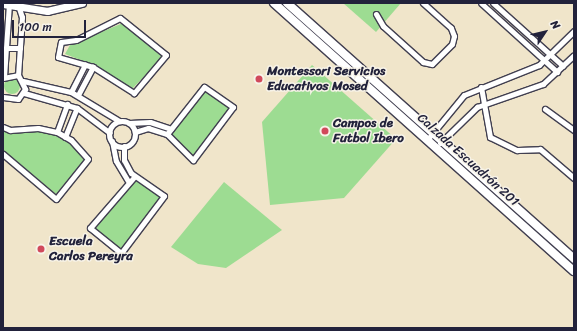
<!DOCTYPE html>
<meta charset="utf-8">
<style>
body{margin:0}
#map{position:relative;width:577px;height:331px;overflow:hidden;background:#f0e5ca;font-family:Sriracha,sans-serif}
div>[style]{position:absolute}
.green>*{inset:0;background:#9ddc92}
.round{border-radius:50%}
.roads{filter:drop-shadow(1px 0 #413f50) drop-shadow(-1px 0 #413f50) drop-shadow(0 1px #413f50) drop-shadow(0 -1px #413f50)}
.street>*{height:5px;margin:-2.5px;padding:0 2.5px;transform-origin:2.5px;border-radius:2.5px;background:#fff}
.street>.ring{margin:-2.5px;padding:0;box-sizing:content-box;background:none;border:5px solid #fff;border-radius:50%}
.secondary>*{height:7px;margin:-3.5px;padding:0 3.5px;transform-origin:3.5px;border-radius:3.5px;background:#fff}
.primary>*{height:8px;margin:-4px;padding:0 4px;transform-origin:4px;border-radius:4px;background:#fff}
.dots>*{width:11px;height:11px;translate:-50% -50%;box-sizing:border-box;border:2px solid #f7f3e8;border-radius:50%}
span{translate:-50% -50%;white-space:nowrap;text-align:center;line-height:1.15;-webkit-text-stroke:3px #f7f3e8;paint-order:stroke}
.poi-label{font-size:13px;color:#22223b;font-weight:700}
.left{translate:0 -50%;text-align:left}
.street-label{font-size:13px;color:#22223b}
.frame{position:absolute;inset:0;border:4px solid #22223b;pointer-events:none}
.north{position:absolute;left:525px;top:12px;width:40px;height:40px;-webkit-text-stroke:3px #f7f3e8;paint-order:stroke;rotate:55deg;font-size:11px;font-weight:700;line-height:16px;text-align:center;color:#22223b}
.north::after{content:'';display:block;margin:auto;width:14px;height:18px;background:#22223b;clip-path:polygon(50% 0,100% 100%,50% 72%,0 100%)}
.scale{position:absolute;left:12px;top:20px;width:74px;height:18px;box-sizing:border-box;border:2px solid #22223b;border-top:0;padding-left:5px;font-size:12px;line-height:14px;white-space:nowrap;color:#22223b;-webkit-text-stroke:3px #f7f3e8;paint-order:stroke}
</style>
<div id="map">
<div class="green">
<i style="clip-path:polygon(343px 3px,401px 3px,376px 32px)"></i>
<i style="clip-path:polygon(123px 23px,163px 57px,132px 89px,96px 66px,65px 54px,70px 45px)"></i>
<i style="clip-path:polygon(312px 65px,396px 139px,344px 198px,270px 205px,262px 122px)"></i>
<i class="round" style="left:4px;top:78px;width:16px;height:16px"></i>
<i style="clip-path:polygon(206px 90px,230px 109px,194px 156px,170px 133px)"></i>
<i style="clip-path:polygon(3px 130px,11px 134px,38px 130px,55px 134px,69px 142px,84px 160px,56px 194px,3px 150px)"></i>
<i style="clip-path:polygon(137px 181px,161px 197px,120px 250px,94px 228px,128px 184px)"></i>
<i style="clip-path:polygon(224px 182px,282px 230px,226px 268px,198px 264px,171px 247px)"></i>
</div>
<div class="roads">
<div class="street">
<i style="left:481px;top:3px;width:103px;rotate:42.2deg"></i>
<i style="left:493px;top:3px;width:94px;rotate:42deg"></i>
<i style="left:18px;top:5px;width:13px;rotate:72deg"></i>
<i style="left:22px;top:17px;width:58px;rotate:93.9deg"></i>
<i style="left:376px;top:14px;width:14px;rotate:60deg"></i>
<i style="left:383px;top:26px;width:54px;rotate:42deg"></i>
<i style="left:423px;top:62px;width:9px;rotate:13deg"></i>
<i style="left:432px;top:64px;width:28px;rotate:-45deg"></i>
<i style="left:452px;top:44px;width:8px;rotate:-76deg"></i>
<i style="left:454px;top:36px;width:9px;rotate:-111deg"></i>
<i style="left:451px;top:28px;width:38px;rotate:-138deg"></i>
<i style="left:120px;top:18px;width:59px;rotate:38.8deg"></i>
<i style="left:166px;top:55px;width:50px;rotate:130.1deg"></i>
<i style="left:134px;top:93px;width:49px;rotate:-147.6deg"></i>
<i style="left:93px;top:67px;width:36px;rotate:-164deg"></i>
<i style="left:58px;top:57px;width:15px;rotate:-79deg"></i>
<i style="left:61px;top:42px;width:15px;rotate:-8deg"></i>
<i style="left:76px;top:40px;width:49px;rotate:-26.6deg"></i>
<i style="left:6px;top:48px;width:14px"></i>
<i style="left:4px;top:77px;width:74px;rotate:-86.1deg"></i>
<i style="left:3px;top:78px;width:15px;rotate:-11deg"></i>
<i style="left:18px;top:75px;width:16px;rotate:63deg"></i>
<i style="left:25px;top:89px;width:12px;rotate:125deg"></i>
<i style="left:18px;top:99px;width:15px;rotate:-172deg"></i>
<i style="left:23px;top:81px;width:49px;rotate:12.9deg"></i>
<i style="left:71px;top:92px;width:56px;rotate:31.1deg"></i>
<i style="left:481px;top:87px;width:51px;rotate:79.8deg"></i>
<i style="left:490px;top:137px;width:30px;rotate:26deg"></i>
<i style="left:517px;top:150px;width:23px;rotate:-2deg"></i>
<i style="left:540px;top:149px;width:45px;rotate:40.5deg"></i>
<i style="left:71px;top:92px;width:31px;rotate:-63deg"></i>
<i style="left:24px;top:93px;width:55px;rotate:15.8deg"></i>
<i style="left:77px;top:108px;width:41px;rotate:37.1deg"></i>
<i style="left:78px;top:95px;width:32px;rotate:-62deg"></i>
<i style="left:545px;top:109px;width:36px;rotate:36deg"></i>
<i class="ring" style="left:109px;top:121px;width:21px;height:21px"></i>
<i style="left:129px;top:123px;width:21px;rotate:-3deg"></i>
<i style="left:150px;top:122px;width:22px;rotate:18deg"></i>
<i style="left:3px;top:127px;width:8px;rotate:23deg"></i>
<i style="left:10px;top:130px;width:28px;rotate:-4deg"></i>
<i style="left:38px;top:128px;width:19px;rotate:12deg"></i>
<i style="left:57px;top:132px;width:16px;rotate:30deg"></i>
<i style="left:71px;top:140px;width:25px;rotate:48deg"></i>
<i style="left:88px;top:159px;width:51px;rotate:128.7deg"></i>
<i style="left:56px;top:199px;width:70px;rotate:-139.7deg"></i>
<i style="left:57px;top:132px;width:30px;rotate:-70deg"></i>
<i style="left:135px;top:132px;width:14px;rotate:-17deg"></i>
<i style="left:148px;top:128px;width:20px;rotate:18deg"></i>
<i style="left:167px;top:134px;width:37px;rotate:45deg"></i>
<i style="left:193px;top:160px;width:66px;rotate:-53deg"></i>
<i style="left:233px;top:107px;width:35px;rotate:-145deg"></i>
<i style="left:204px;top:87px;width:60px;rotate:128.2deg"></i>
<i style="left:65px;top:137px;width:31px;rotate:-68deg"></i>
<i style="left:427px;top:140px;width:58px;rotate:-50.6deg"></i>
<i style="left:464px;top:95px;width:81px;rotate:-21.8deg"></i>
<i style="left:539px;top:65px;width:49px;rotate:-44.2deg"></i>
<i style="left:112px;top:141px;width:20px;rotate:79deg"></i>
<i style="left:116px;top:161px;width:23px;rotate:59deg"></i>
<i style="left:440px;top:143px;width:52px;rotate:-44.2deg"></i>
<i style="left:477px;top:107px;width:70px;rotate:-19.2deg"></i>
<i style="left:543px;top:84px;width:42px;rotate:-43.1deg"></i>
<i style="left:124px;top:146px;width:14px;rotate:90deg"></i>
<i style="left:124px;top:160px;width:15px;rotate:62deg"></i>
<i style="left:131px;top:173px;width:40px;rotate:34.9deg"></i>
<i style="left:164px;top:196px;width:71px;rotate:127deg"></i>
<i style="left:121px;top:253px;width:40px;rotate:-141deg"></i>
<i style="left:90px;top:228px;width:67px;rotate:-49.2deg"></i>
</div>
<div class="secondary">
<i style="left:3px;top:4px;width:45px;rotate:9deg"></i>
<i style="left:47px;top:11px;width:36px;rotate:-13deg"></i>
</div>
<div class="primary">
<i style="left:274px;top:3px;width:402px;rotate:41.8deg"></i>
<i style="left:287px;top:3px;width:385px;rotate:41.7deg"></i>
</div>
</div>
<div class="dots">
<i style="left:259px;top:79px;background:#d1495b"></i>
<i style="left:325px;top:131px;background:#d1495b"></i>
<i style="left:41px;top:249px;background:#d1495b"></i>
</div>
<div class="poi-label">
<span class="left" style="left:267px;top:79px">Montessori Servicios<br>Educativos Mosed</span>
<span class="left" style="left:333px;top:131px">Campos de<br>Futbol Ibero</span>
<span class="left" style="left:49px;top:249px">Escuela<br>Carlos Pereyra</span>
</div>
<div class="street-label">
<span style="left:468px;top:160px;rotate:42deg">Calzada Escuadrón 201</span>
</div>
<div class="frame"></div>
<div class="north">N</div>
<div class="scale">100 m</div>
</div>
